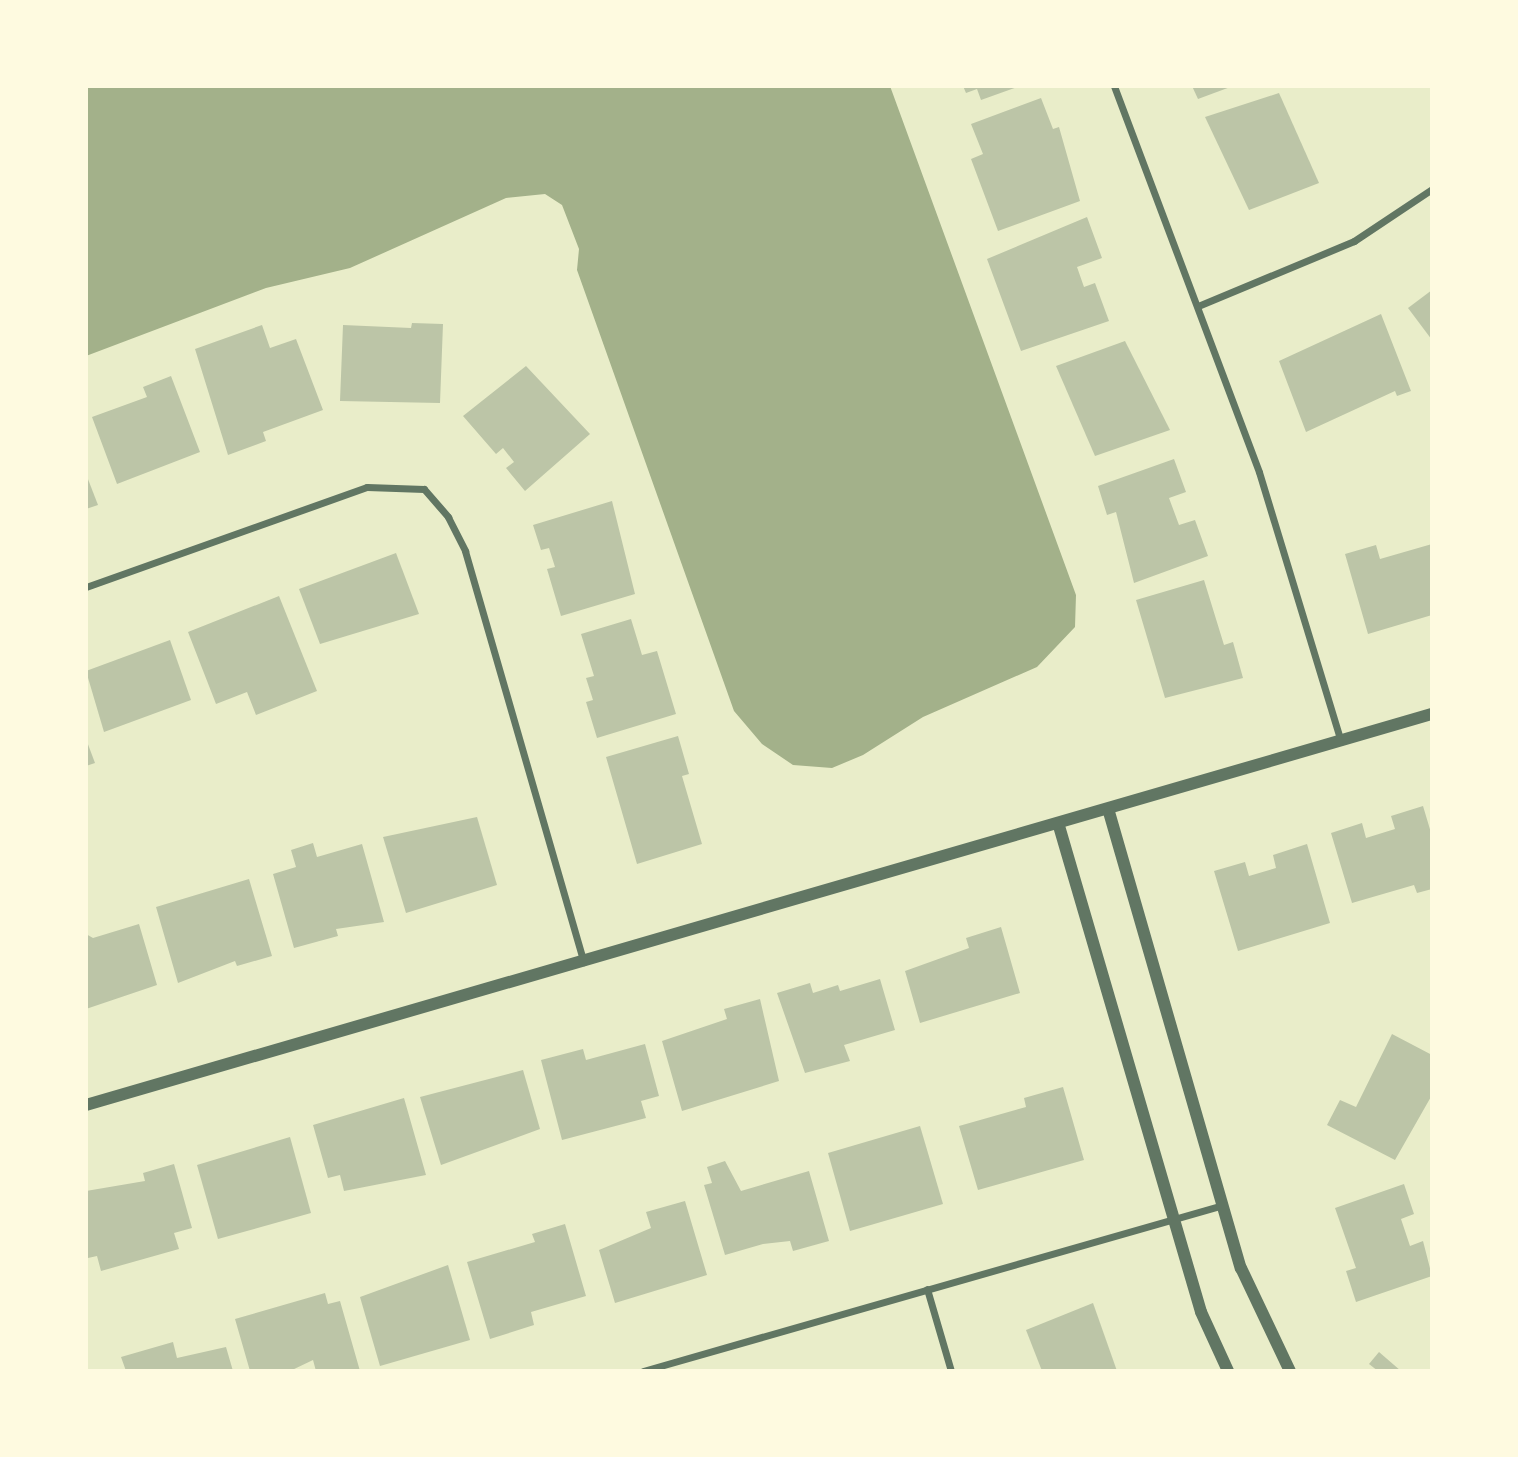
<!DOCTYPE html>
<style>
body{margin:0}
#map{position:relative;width:1518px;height:1457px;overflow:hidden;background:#e9edc9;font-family:Cabin,sans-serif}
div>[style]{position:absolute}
.water>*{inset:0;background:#a3b18a}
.building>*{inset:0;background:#bcc5a7}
.minor>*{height:7px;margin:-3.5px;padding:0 3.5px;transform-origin:3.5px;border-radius:3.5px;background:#617663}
.tertiary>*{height:12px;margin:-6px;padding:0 6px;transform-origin:6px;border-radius:6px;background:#617663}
span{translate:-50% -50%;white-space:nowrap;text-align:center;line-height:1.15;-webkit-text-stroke:5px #fefae0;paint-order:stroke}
.frame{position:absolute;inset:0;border:88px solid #fefae0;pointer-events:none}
</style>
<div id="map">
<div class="water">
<i style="clip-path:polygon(86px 86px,890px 86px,1076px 595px,1075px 627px,1037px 667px,923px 717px,863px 755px,832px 768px,793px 765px,762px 744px,734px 711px,577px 270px,579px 249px,562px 205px,545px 194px,506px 198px,350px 268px,266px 288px,86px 356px)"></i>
</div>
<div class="building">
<i style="clip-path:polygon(963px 86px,1020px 86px,981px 100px,977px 89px,966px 93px)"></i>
<i style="clip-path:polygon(1192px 86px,1233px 86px,1198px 99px)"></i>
<i style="clip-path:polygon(1279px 93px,1319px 183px,1249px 210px,1205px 117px)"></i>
<i style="clip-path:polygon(1041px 98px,1053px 129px,1059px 127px,1080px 201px,998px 231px,971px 159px,983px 154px,971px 124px)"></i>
<i style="clip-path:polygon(1087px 217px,1102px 258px,1077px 267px,1084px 287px,1095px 283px,1109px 321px,1021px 351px,987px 259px)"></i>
<i style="clip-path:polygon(1432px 290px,1432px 340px,1408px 308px)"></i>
<i style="clip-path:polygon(1381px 314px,1411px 391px,1397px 396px,1395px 391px,1306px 432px,1279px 361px)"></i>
<i style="clip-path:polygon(412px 323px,443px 324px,440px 403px,340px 401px,343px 325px,411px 328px)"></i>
<i style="clip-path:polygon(262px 325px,270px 348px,296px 339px,323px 410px,263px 432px,266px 441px,228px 455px,195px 349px)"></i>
<i style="clip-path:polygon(1125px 341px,1170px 430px,1095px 456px,1056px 366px)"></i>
<i style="clip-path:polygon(526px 366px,590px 434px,525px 491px,506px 468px,514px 462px,503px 448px,496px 454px,463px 416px)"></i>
<i style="clip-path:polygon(171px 376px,200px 452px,117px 484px,92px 417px,147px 397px,143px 387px)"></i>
<i style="clip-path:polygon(1174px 459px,1186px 492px,1169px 498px,1179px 525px,1195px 520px,1208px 556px,1134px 583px,1116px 512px,1107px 515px,1098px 486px)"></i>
<i style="clip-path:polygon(86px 474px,98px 505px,86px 509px)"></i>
<i style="clip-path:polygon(612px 501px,635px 594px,561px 616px,547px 569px,555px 567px,549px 548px,541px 550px,533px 525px)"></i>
<i style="clip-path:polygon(1432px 544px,1432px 615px,1368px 634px,1345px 554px,1376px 545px,1380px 559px)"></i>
<i style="clip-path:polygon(396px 553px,419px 614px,320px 644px,299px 589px)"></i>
<i style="clip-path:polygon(1204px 580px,1224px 645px,1233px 642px,1243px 678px,1165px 698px,1136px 600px)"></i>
<i style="clip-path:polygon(279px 596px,317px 691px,256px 715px,247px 692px,216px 704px,188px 632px)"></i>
<i style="clip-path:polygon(631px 619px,642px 655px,657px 651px,676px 714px,597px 738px,586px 702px,593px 700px,586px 678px,594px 676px,581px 634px)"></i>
<i style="clip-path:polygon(170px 640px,191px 700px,104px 732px,86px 671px)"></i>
<i style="clip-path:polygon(678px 736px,689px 774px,682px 776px,702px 844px,637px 864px,606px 757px)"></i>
<i style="clip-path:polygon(86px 739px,95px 763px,86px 766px)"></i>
<i style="clip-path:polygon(1423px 806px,1432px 836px,1432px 889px,1417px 893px,1414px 885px,1352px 903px,1331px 833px,1362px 823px,1366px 838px,1395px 829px,1391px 816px)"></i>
<i style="clip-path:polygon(477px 817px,497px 885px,406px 913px,383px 837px)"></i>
<i style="clip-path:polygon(313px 843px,317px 857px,362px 844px,384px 922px,336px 929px,338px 936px,294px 948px,273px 874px,296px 867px,291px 850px)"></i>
<i style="clip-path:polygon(1307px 844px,1330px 923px,1238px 951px,1214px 871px,1245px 862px,1249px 876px,1276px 868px,1273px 855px)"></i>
<i style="clip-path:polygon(249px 879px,272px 956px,237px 966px,235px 961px,178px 983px,156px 907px)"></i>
<i style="clip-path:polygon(139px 924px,157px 985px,86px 1009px,86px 934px,93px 938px)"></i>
<i style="clip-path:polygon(1001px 927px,1020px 993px,920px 1023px,905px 971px,969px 948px,966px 938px)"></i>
<i style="clip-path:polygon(880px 979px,895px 1030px,844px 1045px,850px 1061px,805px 1073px,777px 993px,810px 983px,813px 993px,838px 985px,840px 991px)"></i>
<i style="clip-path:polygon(760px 999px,779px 1081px,682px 1111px,662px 1041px,727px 1019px,724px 1009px)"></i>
<i style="clip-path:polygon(1392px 1034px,1432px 1055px,1432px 1095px,1395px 1160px,1327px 1125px,1340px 1100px,1356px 1107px)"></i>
<i style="clip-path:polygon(645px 1044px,659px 1096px,641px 1101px,646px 1118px,562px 1140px,541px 1060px,583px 1049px,586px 1060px)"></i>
<i style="clip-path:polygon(523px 1070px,540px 1129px,441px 1165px,420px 1097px)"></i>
<i style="clip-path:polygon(1063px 1087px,1084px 1160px,978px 1190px,959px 1126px,1026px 1107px,1024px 1098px)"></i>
<i style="clip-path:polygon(404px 1098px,426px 1175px,344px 1191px,340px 1175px,328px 1178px,313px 1125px)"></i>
<i style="clip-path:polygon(920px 1126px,943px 1204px,850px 1231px,828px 1153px)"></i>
<i style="clip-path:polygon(290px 1137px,311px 1213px,218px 1239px,197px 1165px)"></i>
<i style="clip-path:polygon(725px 1161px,741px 1191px,809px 1171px,829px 1241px,793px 1251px,790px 1241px,763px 1244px,725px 1255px,704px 1185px,712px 1183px,707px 1167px)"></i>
<i style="clip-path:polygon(174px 1164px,192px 1228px,174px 1233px,179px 1249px,101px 1271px,97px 1256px,88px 1258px,86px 1251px,86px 1191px,145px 1181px,143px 1173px)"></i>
<i style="clip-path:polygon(1404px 1184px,1414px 1214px,1401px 1219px,1410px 1246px,1423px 1241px,1432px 1276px,1356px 1302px,1346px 1271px,1356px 1268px,1335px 1208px)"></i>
<i style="clip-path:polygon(685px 1201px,707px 1275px,615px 1303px,599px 1250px,651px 1228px,646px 1212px)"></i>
<i style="clip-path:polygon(565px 1224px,586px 1296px,531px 1312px,534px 1325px,490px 1339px,467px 1262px,535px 1242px,532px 1234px)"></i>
<i style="clip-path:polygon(448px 1265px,470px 1340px,380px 1366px,360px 1297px)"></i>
<i style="clip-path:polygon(325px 1293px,328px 1304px,340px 1301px,360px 1371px,316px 1371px,313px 1360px,290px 1371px,250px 1371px,235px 1319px)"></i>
<i style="clip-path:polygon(1093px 1303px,1117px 1371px,1042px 1371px,1026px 1330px)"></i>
<i style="clip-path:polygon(173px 1342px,177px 1358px,226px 1347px,233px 1371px,126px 1371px,121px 1357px)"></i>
<i style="clip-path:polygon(1379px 1352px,1401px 1371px,1378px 1371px,1369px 1364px)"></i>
</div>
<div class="minor">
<i style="left:1114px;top:86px;width:412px;rotate:69.4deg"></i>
<i style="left:1259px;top:472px;width:282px;rotate:73.1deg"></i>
<i style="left:1198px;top:306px;width:169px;rotate:-22.6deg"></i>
<i style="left:1354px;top:241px;width:94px;rotate:-33.7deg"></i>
<i style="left:86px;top:587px;width:298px;rotate:-19.6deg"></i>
<i style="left:367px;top:487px;width:57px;rotate:2deg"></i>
<i style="left:424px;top:489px;width:37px;rotate:49deg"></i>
<i style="left:448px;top:517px;width:38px;rotate:63deg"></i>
<i style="left:465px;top:551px;width:428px;rotate:73.9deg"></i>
<i style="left:927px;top:1289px;width:85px;rotate:73.7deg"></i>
<i style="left:643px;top:1371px;width:603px;rotate:-15.97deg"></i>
</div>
<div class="tertiary">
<i style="left:1109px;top:812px;width:475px;rotate:73.9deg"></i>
<i style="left:1241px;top:1268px;width:114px;rotate:64.6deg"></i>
<i style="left:1059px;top:826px;width:506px;rotate:73.71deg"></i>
<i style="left:1201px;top:1312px;width:65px;rotate:65.4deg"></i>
<i style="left:86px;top:1105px;width:1402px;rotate:-16.2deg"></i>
</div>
<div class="frame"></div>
</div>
